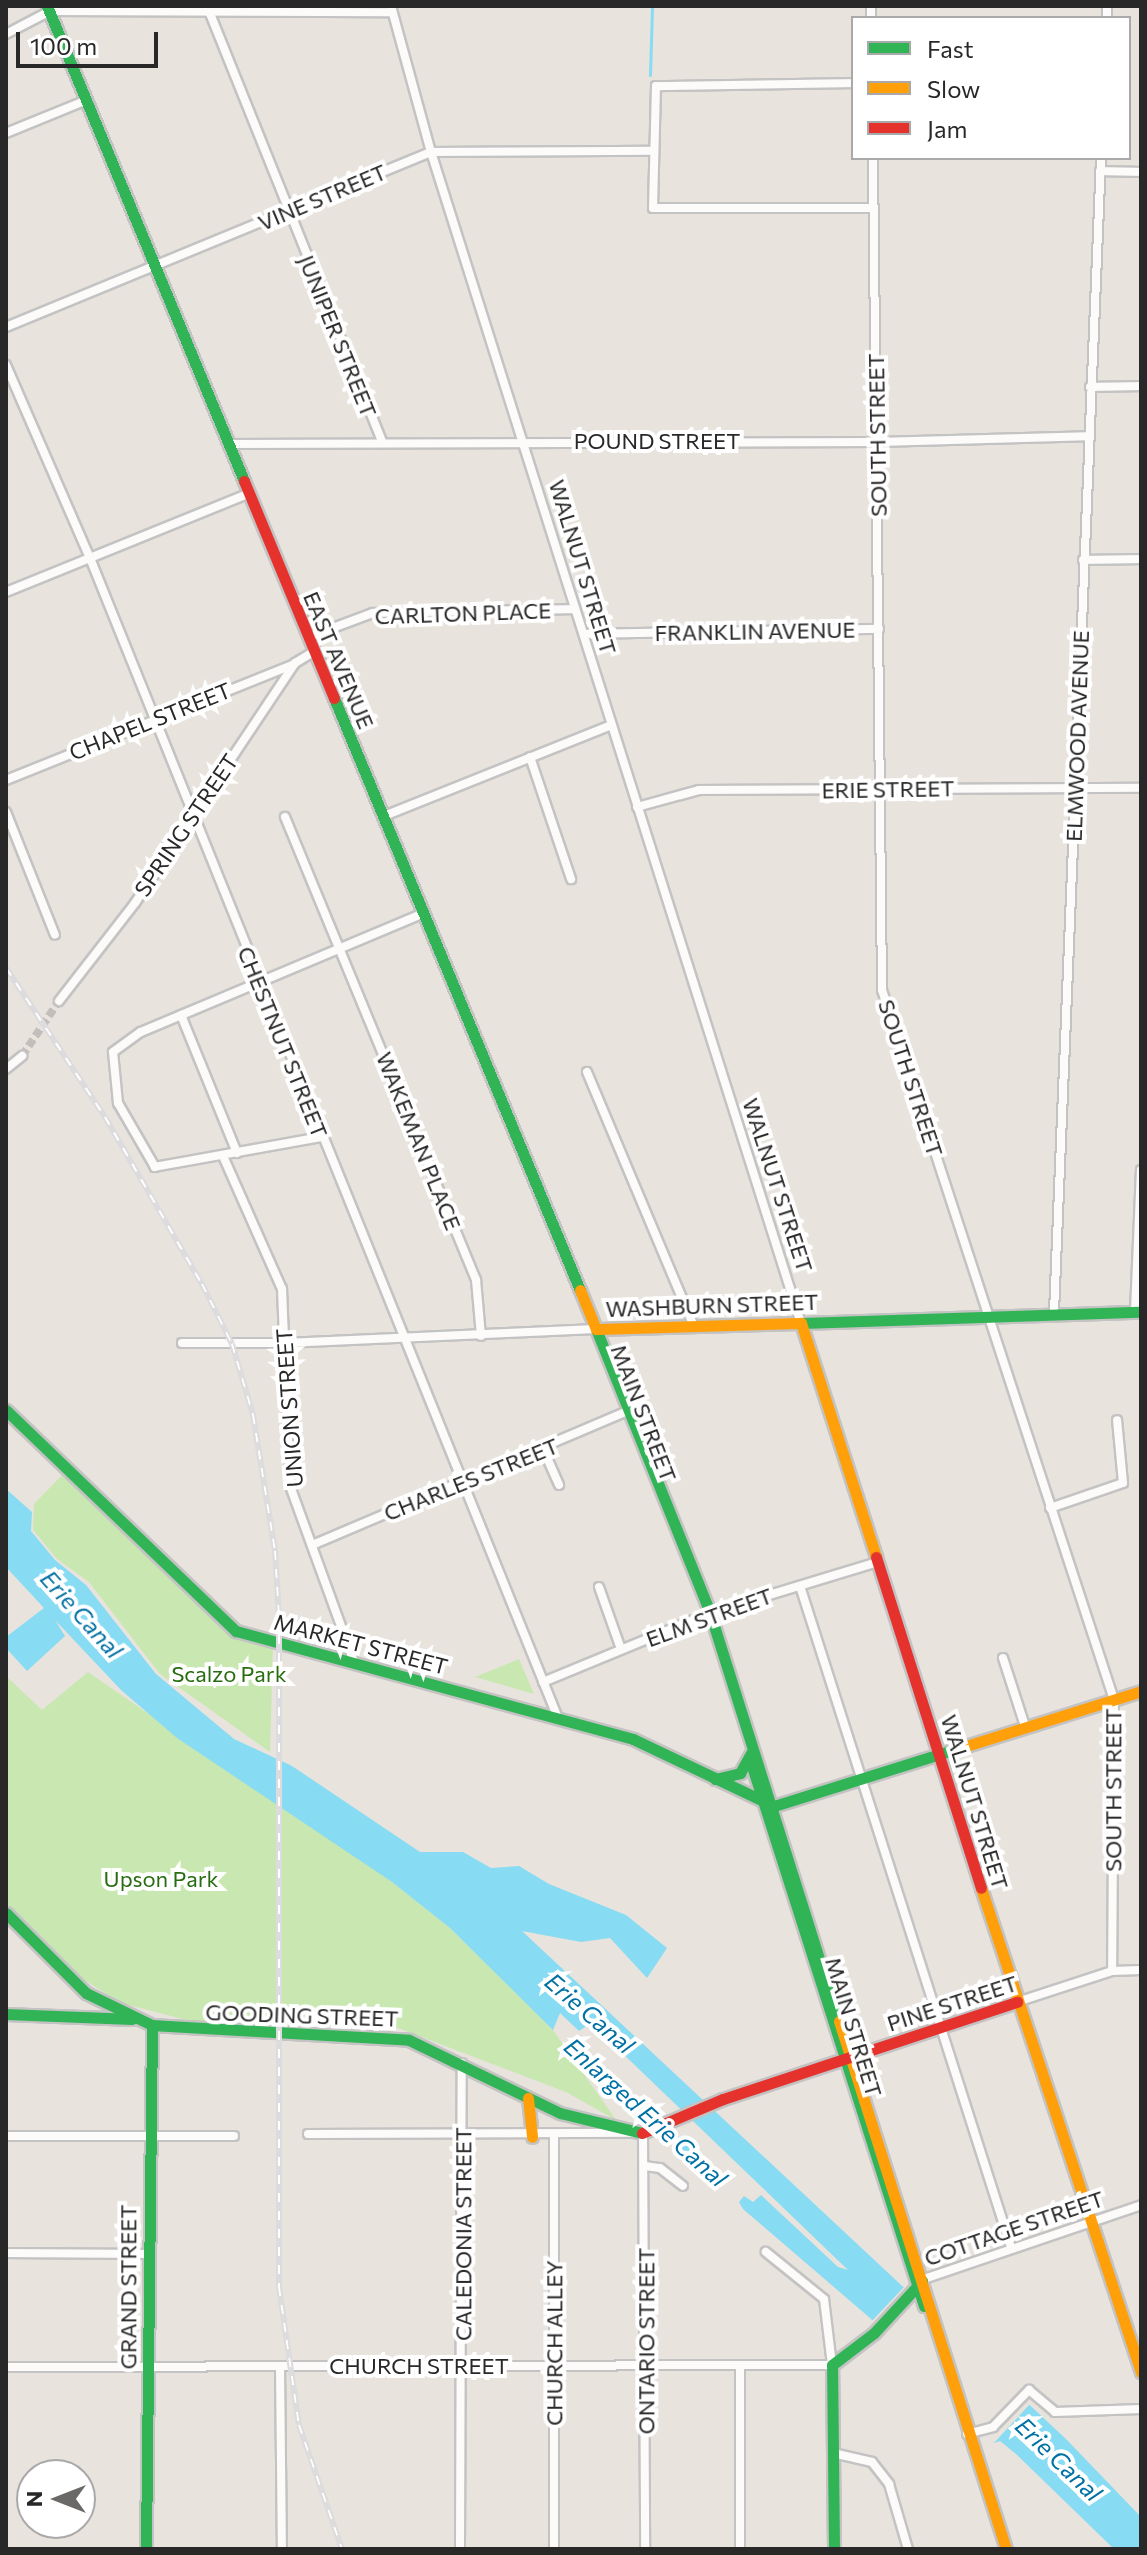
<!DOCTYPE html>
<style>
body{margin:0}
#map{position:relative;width:1147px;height:2555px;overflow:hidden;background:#e8e3dd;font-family:Commissioner,sans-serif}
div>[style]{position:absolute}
.green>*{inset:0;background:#c9e7b1}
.water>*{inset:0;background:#87dbf3}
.pier>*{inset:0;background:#e8e3dd}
.stream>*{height:3px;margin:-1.5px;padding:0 1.5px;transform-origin:1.5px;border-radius:1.5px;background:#87dbf3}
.canal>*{height:10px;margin:-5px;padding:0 5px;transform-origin:5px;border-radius:5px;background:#87dbf3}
.street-tunnel>*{height:8px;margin-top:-4px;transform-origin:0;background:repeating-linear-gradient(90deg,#c2beb9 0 8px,transparent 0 12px)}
.roads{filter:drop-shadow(2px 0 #c4c3c3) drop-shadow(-2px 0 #c4c3c3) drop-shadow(0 2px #c4c3c3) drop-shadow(0 -2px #c4c3c3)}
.street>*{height:8px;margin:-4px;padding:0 4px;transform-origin:4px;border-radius:4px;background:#fcfbfa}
.fast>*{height:11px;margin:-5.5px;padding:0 5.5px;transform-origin:5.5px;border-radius:5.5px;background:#30b455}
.slow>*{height:11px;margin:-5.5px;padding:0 5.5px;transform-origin:5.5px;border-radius:5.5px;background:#ff9f0a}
.jam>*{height:11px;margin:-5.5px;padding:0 5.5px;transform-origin:5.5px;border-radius:5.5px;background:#e5322d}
.rail>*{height:6px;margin-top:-3px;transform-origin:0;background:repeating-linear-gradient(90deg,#fff 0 9px,#dcdcde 0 18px);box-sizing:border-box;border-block:2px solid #dcdcde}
span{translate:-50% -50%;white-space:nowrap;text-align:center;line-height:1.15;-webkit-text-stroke:8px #fff;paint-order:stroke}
.street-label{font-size:22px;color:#282828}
.park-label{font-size:22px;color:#276c11}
.water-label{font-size:24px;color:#0071a4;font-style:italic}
.frame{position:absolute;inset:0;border:8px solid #282828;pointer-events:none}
.legend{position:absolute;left:851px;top:16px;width:280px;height:144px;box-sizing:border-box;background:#fff;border:2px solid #a9a9a9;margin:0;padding:10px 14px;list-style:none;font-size:24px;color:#282828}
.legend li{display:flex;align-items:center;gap:16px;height:40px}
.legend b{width:40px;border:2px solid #a9a9a9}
.north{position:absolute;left:16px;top:2459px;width:80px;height:80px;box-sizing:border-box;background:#fff;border:2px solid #a9a9a9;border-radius:50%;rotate:270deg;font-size:22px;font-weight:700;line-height:32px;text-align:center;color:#282828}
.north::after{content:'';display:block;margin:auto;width:28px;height:36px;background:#6b6967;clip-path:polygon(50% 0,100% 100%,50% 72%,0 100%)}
.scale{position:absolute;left:16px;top:32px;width:142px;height:36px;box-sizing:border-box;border:4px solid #282828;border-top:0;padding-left:10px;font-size:24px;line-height:28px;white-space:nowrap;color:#282828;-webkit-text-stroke:6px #fff;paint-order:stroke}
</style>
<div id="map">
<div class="green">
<i style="clip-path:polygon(68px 1469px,235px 1633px,273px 1643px,270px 1752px,160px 1674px,89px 1582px,57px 1559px,33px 1530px,34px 1504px)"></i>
<i style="clip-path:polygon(519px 1659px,534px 1694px,475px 1677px)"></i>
<i style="clip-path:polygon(88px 1672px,392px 1882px,450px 1928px,553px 2030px,616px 2120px,566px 2092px,398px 2028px,194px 2022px,121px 2003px,67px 1969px,6px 1905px,6px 1676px,42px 1710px)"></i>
</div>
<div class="water">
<i style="clip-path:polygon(6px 1489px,32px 1512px,31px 1531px,55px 1560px,86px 1585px,156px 1674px,234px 1739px,292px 1766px,420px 1852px,463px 1852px,491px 1868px,519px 1866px,549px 1884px,626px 1915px,667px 1948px,647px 1978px,610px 1938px,581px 1942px,522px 1931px,1066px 2439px,1141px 2517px,1141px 2549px,1114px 2549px,1016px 2454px,1000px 2441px,994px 2443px,870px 2318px,743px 2209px,739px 2202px,744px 2196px,753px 2202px,761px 2195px,838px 2267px,848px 2270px,591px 2023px,579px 2031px,560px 2013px,553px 2030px,450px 1928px,392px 1882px,177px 1738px,121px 1690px,55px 1620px,65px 1636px,27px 1671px,6px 1648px,6px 1637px,44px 1608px,6px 1567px)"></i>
<i style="clip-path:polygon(602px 2064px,698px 2155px,693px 2161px,596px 2071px)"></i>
</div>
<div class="pier">
<i style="clip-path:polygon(904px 2287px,1030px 2404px,994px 2443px,870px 2323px)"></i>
</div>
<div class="stream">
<i style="left:650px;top:75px;width:69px;rotate:-88.3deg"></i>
</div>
<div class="canal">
<i style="left:580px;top:2052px;width:35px;rotate:43deg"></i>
</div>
<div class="street-tunnel">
<i style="left:22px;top:1056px;width:66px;rotate:-56.1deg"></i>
</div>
<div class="roads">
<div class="street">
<i style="left:207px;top:6px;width:470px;rotate:68.1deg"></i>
<i style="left:391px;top:6px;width:151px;rotate:74.7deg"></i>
<i style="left:431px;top:152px;width:1228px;rotate:72.47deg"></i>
<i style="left:871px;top:6px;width:12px;rotate:90deg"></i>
<i style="left:1107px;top:18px;width:12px;rotate:-90deg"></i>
<i style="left:6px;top:34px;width:50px;rotate:-27.6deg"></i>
<i style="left:50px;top:11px;width:341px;rotate:0.2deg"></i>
<i style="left:853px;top:83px;width:197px;rotate:179.1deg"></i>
<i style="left:656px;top:86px;width:122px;rotate:91.4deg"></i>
<i style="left:653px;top:208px;width:221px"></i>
<i style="left:6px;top:133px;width:87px;rotate:-22.2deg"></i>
<i style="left:873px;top:158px;width:832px;rotate:89.38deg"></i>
<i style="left:882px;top:990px;width:747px;rotate:71.9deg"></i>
<i style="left:1114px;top:1700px;width:271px;rotate:90.4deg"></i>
<i style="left:1100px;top:171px;width:41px;rotate:1.4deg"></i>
<i style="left:6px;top:327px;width:460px;rotate:-22.4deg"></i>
<i style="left:431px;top:152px;width:223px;rotate:-0.3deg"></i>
<i style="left:6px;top:365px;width:210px;rotate:66.5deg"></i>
<i style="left:90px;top:558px;width:1251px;rotate:68.03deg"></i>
<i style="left:1090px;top:387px;width:51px;rotate:-1.1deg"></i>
<i style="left:228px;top:444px;width:650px;rotate:-0.18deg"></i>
<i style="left:878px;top:442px;width:209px;rotate:-1.6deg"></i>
<i style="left:1083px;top:560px;width:58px;rotate:-1deg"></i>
<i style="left:6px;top:592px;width:260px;rotate:-22.1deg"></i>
<i style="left:584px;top:634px;width:295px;rotate:-1deg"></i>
<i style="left:308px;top:637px;width:69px;rotate:-20.3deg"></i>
<i style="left:373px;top:613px;width:202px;rotate:-1.1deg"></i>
<i style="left:530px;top:757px;width:129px;rotate:71.4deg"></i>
<i style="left:6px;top:780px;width:310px;rotate:-21.9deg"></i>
<i style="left:637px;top:807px;width:64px;rotate:-15.3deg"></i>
<i style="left:699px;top:790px;width:442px;rotate:-0.3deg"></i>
<i style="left:6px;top:812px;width:132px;rotate:68.3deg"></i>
<i style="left:384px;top:816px;width:245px;rotate:-21.8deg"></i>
<i style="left:285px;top:817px;width:501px;rotate:67.58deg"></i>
<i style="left:476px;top:1280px;width:56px;rotate:84.9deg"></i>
<i style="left:59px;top:1001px;width:124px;rotate:-52.2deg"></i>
<i style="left:135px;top:903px;width:288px;rotate:-56.3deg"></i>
<i style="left:295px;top:663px;width:21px;rotate:-31deg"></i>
<i style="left:181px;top:1015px;width:149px;rotate:67.9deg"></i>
<i style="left:6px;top:1069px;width:21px;rotate:-39deg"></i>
<i style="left:587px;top:1072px;width:277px;rotate:67.2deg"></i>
<i style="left:321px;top:1137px;width:169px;rotate:169.8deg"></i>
<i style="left:155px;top:1167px;width:74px;rotate:-120deg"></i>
<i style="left:118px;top:1103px;width:51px;rotate:-95.6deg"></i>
<i style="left:113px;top:1052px;width:34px;rotate:-36deg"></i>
<i style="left:141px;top:1032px;width:303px;rotate:-22.8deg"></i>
<i style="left:223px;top:1156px;width:145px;rotate:66.1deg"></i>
<i style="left:282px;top:1289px;width:197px;rotate:87.7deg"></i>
<i style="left:290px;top:1486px;width:187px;rotate:70deg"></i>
<i style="left:1135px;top:1312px;width:142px;rotate:-87.6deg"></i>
<i style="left:1054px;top:1313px;width:1156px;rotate:-87.67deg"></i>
<i style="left:182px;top:1343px;width:103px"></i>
<i style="left:285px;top:1343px;width:311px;rotate:-2.6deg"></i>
<i style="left:544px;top:1451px;width:37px;rotate:66deg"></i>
<i style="left:1050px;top:1508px;width:77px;rotate:-18.9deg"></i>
<i style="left:1123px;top:1483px;width:63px;rotate:-95.4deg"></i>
<i style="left:312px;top:1545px;width:343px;rotate:-23deg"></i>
<i style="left:800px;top:1586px;width:694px;rotate:72.3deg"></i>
<i style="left:599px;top:1587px;width:66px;rotate:70.5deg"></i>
<i style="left:1003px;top:1658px;width:71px;rotate:72.1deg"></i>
<i style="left:543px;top:1682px;width:181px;rotate:-22.4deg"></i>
<i style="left:710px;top:1613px;width:176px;rotate:-16.9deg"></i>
<i style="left:1017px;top:2002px;width:100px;rotate:-18.1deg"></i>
<i style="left:1112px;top:1971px;width:29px;rotate:-2deg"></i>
<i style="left:308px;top:2134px;width:335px;rotate:-0.2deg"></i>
<i style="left:643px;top:2133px;width:416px;rotate:89.7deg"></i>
<i style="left:6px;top:2136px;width:228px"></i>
<i style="left:645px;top:2166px;width:15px;rotate:8deg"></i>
<i style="left:660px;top:2168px;width:29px;rotate:38deg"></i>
<i style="left:6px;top:2253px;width:143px;rotate:0.4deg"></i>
<i style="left:924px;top:2279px;width:229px;rotate:-18.8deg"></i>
<i style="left:280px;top:2366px;width:183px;rotate:89.4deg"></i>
<i style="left:6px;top:2367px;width:826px;rotate:-0.14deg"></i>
<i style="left:832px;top:2365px;width:66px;rotate:-96.9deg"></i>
<i style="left:824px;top:2299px;width:75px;rotate:-141deg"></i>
<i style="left:967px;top:2434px;width:27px;rotate:-15deg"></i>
<i style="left:993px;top:2427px;width:52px;rotate:-45.8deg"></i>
<i style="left:1029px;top:2390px;width:34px;rotate:40deg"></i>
<i style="left:1055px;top:2412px;width:86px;rotate:-2deg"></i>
<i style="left:833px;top:2453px;width:40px;rotate:13deg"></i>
<i style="left:872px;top:2462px;width:28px;rotate:52deg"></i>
<i style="left:889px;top:2484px;width:68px;rotate:73.7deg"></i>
<i style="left:460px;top:2549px;width:486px;rotate:-89.8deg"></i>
<i style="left:554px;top:2549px;width:412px;rotate:-90deg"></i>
<i style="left:740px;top:2549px;width:184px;rotate:-90deg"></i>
</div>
<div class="fast">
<i style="left:47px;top:6px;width:514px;rotate:67.47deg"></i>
<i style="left:334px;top:698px;width:641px;rotate:67.44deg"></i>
<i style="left:801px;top:1323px;width:340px;rotate:-1.9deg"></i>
<i style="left:596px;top:1329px;width:306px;rotate:68.1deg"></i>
<i style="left:710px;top:1613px;width:428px;rotate:72.5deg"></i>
<i style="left:6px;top:1410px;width:319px;rotate:43.9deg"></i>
<i style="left:236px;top:1631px;width:411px;rotate:15.2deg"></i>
<i style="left:633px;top:1739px;width:156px;rotate:25.4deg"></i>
<i style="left:774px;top:1806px;width:188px;rotate:-17.4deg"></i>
<i style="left:751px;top:1763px;width:570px;rotate:72.33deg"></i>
<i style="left:715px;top:1779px;width:26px;rotate:-13deg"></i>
<i style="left:740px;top:1773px;width:23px;rotate:-61deg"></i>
<i style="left:6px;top:1913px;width:113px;rotate:45deg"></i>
<i style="left:86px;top:1993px;width:73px;rotate:25.9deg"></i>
<i style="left:152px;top:2025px;width:524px;rotate:90.66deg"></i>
<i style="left:6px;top:2014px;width:126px;rotate:2.3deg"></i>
<i style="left:152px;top:2025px;width:257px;rotate:3.3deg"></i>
<i style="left:409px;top:2040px;width:168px;rotate:25.8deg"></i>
<i style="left:560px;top:2113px;width:84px;rotate:13.7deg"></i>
<i style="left:834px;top:2549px;width:184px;rotate:-90.6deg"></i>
<i style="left:832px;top:2365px;width:53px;rotate:-37.3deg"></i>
<i style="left:874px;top:2333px;width:71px;rotate:-47.3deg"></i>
</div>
<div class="slow">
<i style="left:580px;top:1290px;width:42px;rotate:67.7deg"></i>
<i style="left:596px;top:1329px;width:205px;rotate:-1.7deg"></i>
<i style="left:801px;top:1323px;width:246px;rotate:72.2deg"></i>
<i style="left:953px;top:1750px;width:197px;rotate:-17.4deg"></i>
<i style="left:981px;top:1888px;width:510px;rotate:71.71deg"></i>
<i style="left:839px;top:2021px;width:554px;rotate:72.45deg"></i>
<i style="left:528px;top:2098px;width:39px;rotate:84deg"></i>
</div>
<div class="jam">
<i style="left:244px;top:481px;width:235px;rotate:67.5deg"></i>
<i style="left:876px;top:1557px;width:347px;rotate:72.4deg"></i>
<i style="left:642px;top:2133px;width:88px;rotate:-22.8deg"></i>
<i style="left:723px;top:2099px;width:310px;rotate:-18.3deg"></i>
</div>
</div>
<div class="rail">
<i style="left:6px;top:968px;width:179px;rotate:56.4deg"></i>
<i style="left:105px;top:1117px;width:193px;rotate:59.9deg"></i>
<i style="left:202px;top:1284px;width:67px;rotate:63.4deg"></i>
<i style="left:232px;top:1344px;width:74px;rotate:73.5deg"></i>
<i style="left:253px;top:1415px;width:138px;rotate:80.8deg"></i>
<i style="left:275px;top:1551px;width:66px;rotate:86.5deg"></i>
<i style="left:279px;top:1617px;width:670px;rotate:90deg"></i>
<i style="left:279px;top:2287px;width:139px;rotate:81.8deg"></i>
<i style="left:299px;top:2425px;width:131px;rotate:70.9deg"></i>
</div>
<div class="street-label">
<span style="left:322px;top:197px;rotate:-23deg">VINE STREET</span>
<span style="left:338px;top:336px;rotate:68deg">JUNIPER STREET</span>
<span style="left:877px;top:435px;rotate:-91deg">SOUTH STREET</span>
<span style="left:657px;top:441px">POUND STREET</span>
<span style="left:583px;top:567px;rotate:73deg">WALNUT STREET</span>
<span style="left:463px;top:613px;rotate:-2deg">CARLTON PLACE</span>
<span style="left:755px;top:631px;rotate:-1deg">FRANKLIN AVENUE</span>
<span style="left:339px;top:660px;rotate:67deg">EAST AVENUE</span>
<span style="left:150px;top:721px;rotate:-22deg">CHAPEL STREET</span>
<span style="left:1077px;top:736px;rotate:-88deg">ELMWOOD AVENUE</span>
<span style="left:888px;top:789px;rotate:-1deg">ERIE STREET</span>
<span style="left:186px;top:825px;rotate:-56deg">SPRING STREET</span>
<span style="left:283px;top:1042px;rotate:68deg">CHESTNUT STREET</span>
<span style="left:911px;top:1078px;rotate:72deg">SOUTH STREET</span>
<span style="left:419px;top:1141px;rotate:68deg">WAKEMAN PLACE</span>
<span style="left:778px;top:1185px;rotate:72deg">WALNUT STREET</span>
<span style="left:712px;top:1305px;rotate:-2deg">WASHBURN STREET</span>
<span style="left:289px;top:1408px;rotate:-94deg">UNION STREET</span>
<span style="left:644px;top:1413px;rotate:69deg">MAIN STREET</span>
<span style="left:471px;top:1479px;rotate:-22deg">CHARLES STREET</span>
<span style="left:709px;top:1617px;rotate:-20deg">ELM STREET</span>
<span style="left:361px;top:1644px;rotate:15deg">MARKET STREET</span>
<span style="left:1113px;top:1790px;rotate:-90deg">SOUTH STREET</span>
<span style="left:975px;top:1802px;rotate:73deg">WALNUT STREET</span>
<span style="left:952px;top:2003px;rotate:-18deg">PINE STREET</span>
<span style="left:302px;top:2015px;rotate:2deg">GOODING STREET</span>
<span style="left:854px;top:2027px;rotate:73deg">MAIN STREET</span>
<span style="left:1014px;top:2228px;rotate:-19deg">COTTAGE STREET</span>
<span style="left:463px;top:2234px;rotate:-90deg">CALEDONIA STREET</span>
<span style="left:128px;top:2287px;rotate:-90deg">GRAND STREET</span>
<span style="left:646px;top:2341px;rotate:-90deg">ONTARIO STREET</span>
<span style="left:554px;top:2343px;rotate:-90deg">CHURCH ALLEY</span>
<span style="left:419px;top:2366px">CHURCH STREET</span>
</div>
<div class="park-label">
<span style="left:229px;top:1674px">Scalzo Park</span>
<span style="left:161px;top:1879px">Upson Park</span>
</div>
<div class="water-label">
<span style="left:82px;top:1614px;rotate:48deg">Erie Canal</span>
<span style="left:590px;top:2013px;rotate:41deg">Erie Canal</span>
<span style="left:646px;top:2112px;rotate:42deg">Enlarged Erie Canal</span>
<span style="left:1059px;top:2459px;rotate:44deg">Erie Canal</span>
</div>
<div class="frame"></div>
<ul class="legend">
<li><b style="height:10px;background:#30b455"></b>Fast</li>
<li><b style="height:10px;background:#ff9f0a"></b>Slow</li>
<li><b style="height:10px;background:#e5322d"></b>Jam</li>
</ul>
<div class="north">N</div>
<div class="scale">100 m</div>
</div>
